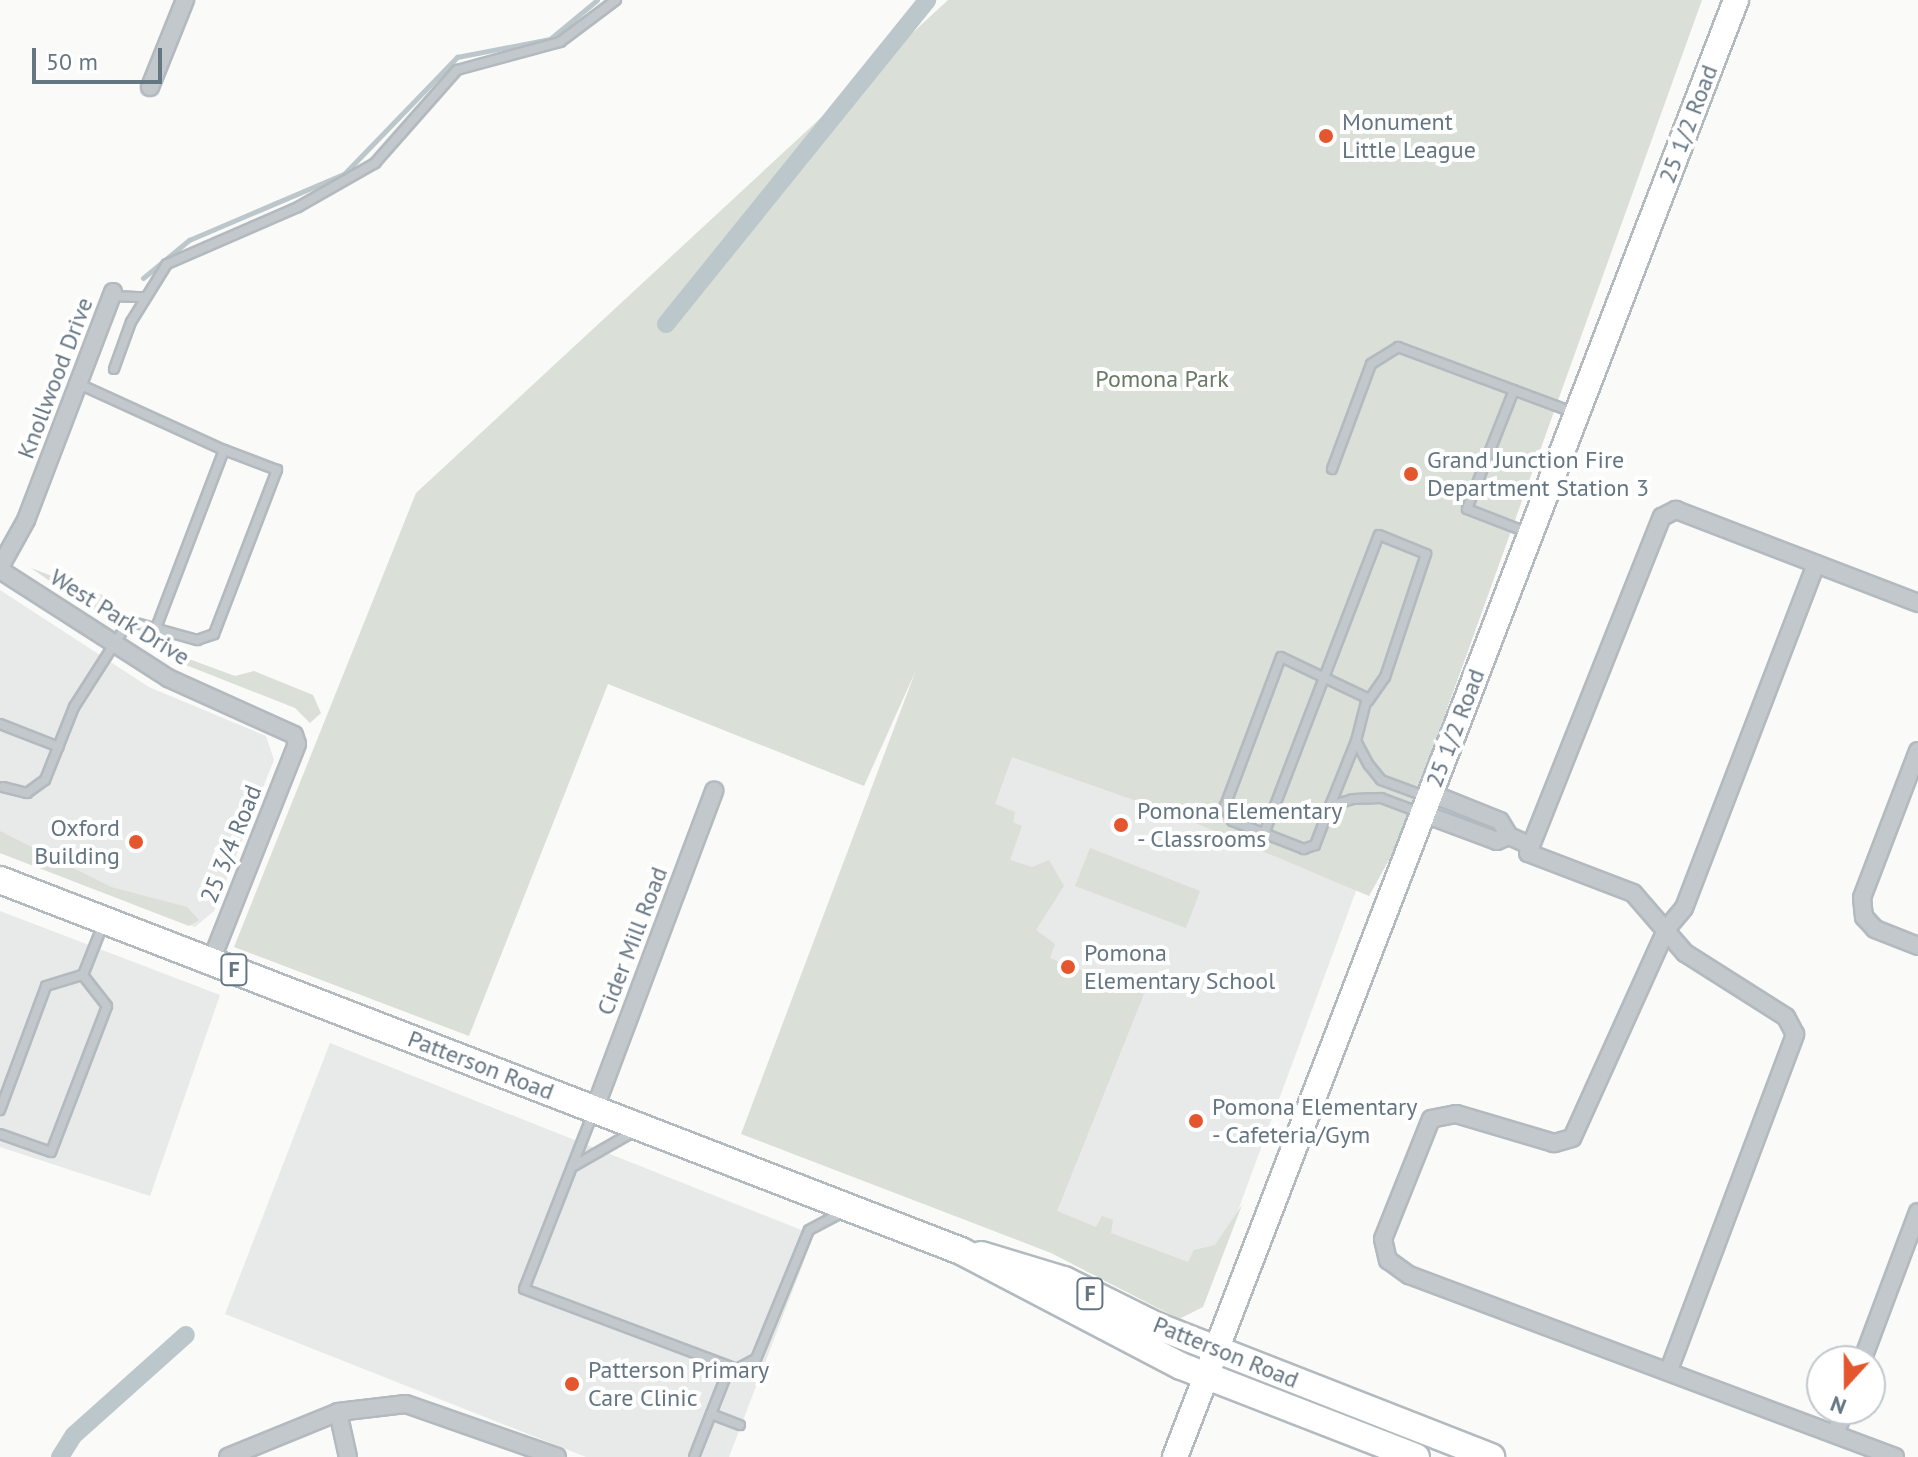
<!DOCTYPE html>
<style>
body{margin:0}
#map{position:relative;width:1918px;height:1457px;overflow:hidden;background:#fafaf8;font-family:"PT Sans",sans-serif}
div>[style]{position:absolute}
.built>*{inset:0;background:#e8e9e9}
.green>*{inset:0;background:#dadfd7}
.stream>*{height:5px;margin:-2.5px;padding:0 2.5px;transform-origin:2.5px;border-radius:2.5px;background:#bbc7cb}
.canal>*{height:18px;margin:-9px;padding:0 9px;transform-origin:9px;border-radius:9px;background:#bbc7cb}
.roads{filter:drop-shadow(2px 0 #b3babf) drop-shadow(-2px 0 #b3babf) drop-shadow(0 2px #b3babf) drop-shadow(0 -2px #b3babf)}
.lane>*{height:8px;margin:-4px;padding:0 4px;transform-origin:4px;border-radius:4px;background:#c3c8cc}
.street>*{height:16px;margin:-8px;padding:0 8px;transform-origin:8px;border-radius:8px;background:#c3c8cc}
.secondary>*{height:24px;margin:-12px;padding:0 12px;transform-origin:12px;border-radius:12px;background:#fff}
.primary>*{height:26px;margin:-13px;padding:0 13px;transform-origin:13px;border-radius:13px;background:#fff}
.dots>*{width:22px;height:22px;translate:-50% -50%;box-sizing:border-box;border:4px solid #fff;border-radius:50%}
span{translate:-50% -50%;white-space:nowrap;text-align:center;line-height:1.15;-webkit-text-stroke:8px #fff;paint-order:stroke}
.shield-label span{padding:2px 6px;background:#fff;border:2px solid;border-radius:6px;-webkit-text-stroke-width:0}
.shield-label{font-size:22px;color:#657683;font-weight:700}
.poi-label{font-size:24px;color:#657683}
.left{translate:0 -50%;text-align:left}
.right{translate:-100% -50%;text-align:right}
.street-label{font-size:24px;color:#657683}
.park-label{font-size:24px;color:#687a64}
.north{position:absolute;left:1806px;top:1345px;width:80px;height:80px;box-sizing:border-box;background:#fff;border:2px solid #c1c8cd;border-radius:50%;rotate:201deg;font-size:22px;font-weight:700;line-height:32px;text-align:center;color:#657683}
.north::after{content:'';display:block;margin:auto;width:28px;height:36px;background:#e4572e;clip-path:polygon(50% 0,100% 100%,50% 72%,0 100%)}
.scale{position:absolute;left:32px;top:48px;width:130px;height:36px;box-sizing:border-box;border:4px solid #657683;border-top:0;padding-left:10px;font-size:24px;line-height:28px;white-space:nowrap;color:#657683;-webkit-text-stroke:6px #fff;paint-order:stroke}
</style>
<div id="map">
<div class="built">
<i style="clip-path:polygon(0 590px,149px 687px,266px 736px,274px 760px,214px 911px,195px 927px,0 853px)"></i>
<i style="clip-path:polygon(929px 658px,1377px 834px,1209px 1289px,749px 1115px)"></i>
<i style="clip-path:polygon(0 911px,220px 995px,150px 1196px,0 1147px)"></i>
<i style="clip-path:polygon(330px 1043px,814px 1235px,729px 1457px,586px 1457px,225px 1314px)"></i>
</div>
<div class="green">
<i style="clip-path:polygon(948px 0,1702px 0,1400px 840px,1369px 896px,1179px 816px,1012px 757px,995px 804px,1015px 812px,1013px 822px,1022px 826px,1010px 860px,1032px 867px,1049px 860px,1064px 886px,1036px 930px,1055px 944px,1050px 958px,1144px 994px,1057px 1211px,1096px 1227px,1102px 1216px,1113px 1220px,1111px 1233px,1188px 1262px,1194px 1250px,1215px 1245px,1242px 1205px,1203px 1307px,1179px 1319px,1051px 1253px,741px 1134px,916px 670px,864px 786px,608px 684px,469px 1036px,234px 947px,416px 493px)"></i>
<i style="clip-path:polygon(31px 568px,107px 597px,108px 600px,93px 611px)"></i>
<i style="clip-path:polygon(170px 652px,235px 676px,254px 671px,313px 695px,321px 713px,310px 723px,295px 708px,163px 656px)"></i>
<i style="clip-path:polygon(0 831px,111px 887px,187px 907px,199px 920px,189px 926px,0 853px)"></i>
<i style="clip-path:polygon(1090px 848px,1200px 891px,1186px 928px,1075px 886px)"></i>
</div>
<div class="stream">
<i style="left:143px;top:278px;width:60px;rotate:-39.6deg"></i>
<i style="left:189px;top:240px;width:168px;rotate:-23.1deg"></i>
<i style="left:344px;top:174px;width:163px;rotate:-46deg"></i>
<i style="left:457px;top:57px;width:95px;rotate:-11deg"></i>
<i style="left:550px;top:39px;width:61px;rotate:-39.7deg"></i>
</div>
<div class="canal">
<i style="left:666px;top:324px;width:416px;rotate:-51.1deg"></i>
<i style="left:60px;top:1457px;width:26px;rotate:-58deg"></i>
<i style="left:74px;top:1435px;width:150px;rotate:-41.8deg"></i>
</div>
<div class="roads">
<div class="lane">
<i style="left:111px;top:296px;width:33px;rotate:2deg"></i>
<i style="left:114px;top:369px;width:50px;rotate:-70.1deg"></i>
<i style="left:131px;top:322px;width:68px;rotate:-58.2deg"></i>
<i style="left:167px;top:264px;width:143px;rotate:-23.5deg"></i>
<i style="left:298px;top:207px;width:89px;rotate:-29.7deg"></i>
<i style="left:375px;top:163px;width:124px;rotate:-48.6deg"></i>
<i style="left:457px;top:70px;width:107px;rotate:-15.2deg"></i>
<i style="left:560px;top:42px;width:70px;rotate:-36.9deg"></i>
<i style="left:79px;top:384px;width:159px;rotate:24.5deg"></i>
<i style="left:1514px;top:390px;width:128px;rotate:111.6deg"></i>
<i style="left:1467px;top:509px;width:66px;rotate:21.2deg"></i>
<i style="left:1332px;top:469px;width:112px;rotate:-69.6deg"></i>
<i style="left:1371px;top:364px;width:32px;rotate:-32deg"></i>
<i style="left:1398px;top:347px;width:189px;rotate:20.4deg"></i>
<i style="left:0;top:724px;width:63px;rotate:21.3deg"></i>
<i style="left:3px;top:787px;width:25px;rotate:14deg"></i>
<i style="left:27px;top:793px;width:22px;rotate:-36deg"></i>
<i style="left:45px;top:780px;width:79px;rotate:-68.3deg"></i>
<i style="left:74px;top:707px;width:102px;rotate:-57.4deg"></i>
<i style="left:129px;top:621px;width:71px;rotate:15.6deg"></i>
<i style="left:197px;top:640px;width:18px;rotate:-19deg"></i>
<i style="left:214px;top:634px;width:176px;rotate:-69deg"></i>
<i style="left:277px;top:470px;width:57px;rotate:-159.3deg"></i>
<i style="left:224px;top:450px;width:187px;rotate:110.9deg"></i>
<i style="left:1330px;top:806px;width:70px;rotate:-68.2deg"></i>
<i style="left:1421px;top:813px;width:43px;rotate:-159.4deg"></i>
<i style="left:1381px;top:798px;width:28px;rotate:178deg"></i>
<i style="left:1353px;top:799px;width:24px;rotate:163deg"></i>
<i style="left:1330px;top:806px;width:42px;rotate:111deg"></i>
<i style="left:1315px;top:845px;width:12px;rotate:160deg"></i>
<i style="left:1304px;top:849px;width:77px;rotate:-158.7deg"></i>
<i style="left:1232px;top:821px;width:17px;rotate:-115deg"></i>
<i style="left:1225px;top:806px;width:159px;rotate:-69.4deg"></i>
<i style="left:1281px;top:657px;width:95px;rotate:25.5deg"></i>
<i style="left:1367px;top:698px;width:44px;rotate:104.3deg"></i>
<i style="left:1356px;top:741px;width:27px;rotate:62deg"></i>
<i style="left:1369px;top:765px;width:19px;rotate:51deg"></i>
<i style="left:1381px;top:780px;width:49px;rotate:20.3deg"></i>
<i style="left:1264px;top:834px;width:320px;rotate:-69deg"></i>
<i style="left:1379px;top:535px;width:51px;rotate:22deg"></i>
<i style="left:1426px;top:554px;width:130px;rotate:108.4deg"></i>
<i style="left:1385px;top:677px;width:29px;rotate:125deg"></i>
<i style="left:0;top:1110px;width:132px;rotate:-69.6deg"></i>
<i style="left:46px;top:986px;width:39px;rotate:-17deg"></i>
<i style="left:83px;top:975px;width:57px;rotate:-68.4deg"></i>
<i style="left:593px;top:1113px;width:189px;rotate:111.4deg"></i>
<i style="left:524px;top:1289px;width:228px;rotate:20.6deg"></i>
<i style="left:737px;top:1369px;width:21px;rotate:-28deg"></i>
<i style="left:756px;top:1359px;width:139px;rotate:-67.7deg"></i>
<i style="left:809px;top:1230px;width:36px;rotate:-28deg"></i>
<i style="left:0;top:1134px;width:54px;rotate:19.4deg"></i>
<i style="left:51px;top:1152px;width:156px;rotate:-69deg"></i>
<i style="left:107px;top:1006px;width:39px;rotate:-128deg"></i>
<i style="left:572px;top:1167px;width:70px;rotate:-29.8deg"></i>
<i style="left:711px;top:1414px;width:31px;rotate:21deg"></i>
<i style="left:694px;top:1457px;width:96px;rotate:-68.5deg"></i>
</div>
<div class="street">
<i style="left:150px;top:87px;width:94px;rotate:-68.1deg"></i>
<i style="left:1816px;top:564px;width:368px;rotate:111deg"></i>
<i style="left:1684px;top:908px;width:26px;rotate:130deg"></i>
<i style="left:1667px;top:928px;width:230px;rotate:114.3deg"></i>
<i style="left:1572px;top:1138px;width:19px;rotate:164deg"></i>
<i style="left:1554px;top:1143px;width:102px;rotate:-163.5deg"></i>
<i style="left:1456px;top:1114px;width:25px;rotate:169deg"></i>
<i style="left:1431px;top:1119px;width:129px;rotate:111.8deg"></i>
<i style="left:1383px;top:1239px;width:22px;rotate:77deg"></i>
<i style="left:1388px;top:1260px;width:26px;rotate:36deg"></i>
<i style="left:1409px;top:1275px;width:519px;rotate:20.53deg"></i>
<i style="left:0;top:567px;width:54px;rotate:-61deg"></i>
<i style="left:26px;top:520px;width:244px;rotate:-69.1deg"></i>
<i style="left:0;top:570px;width:200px;rotate:32.7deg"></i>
<i style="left:168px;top:678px;width:138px;rotate:24.3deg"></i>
<i style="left:294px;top:735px;width:9px;rotate:72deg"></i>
<i style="left:297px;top:744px;width:233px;rotate:111.6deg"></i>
<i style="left:1918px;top:751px;width:157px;rotate:110.9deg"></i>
<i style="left:1862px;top:898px;width:19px;rotate:84deg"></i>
<i style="left:1864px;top:917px;width:16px;rotate:47deg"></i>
<i style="left:1875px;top:929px;width:46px;rotate:21.6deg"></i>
<i style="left:1430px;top:793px;width:75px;rotate:21.8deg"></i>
<i style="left:1500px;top:821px;width:17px;rotate:59deg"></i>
<i style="left:1509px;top:836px;width:24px;rotate:24deg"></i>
<i style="left:1422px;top:813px;width:80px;rotate:20.5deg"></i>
<i style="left:1497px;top:841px;width:13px;rotate:-23deg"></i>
<i style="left:595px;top:1108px;width:339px;rotate:-69.4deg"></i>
<i style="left:1862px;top:1361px;width:159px;rotate:-69.4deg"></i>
<i style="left:1669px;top:1370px;width:359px;rotate:-69.4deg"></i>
<i style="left:1795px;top:1034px;width:19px;rotate:-118deg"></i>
<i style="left:1786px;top:1017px;width:120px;rotate:-147.6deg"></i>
<i style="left:1685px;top:953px;width:79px;rotate:-130.9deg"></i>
<i style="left:1633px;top:893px;width:112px;rotate:-159.1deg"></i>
<i style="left:1528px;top:853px;width:362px;rotate:-68.3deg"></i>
<i style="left:1662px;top:517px;width:16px;rotate:-27deg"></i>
<i style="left:1676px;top:510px;width:259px;rotate:21deg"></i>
<i style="left:338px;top:1412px;width:46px;rotate:77.5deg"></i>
<i style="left:1835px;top:1434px;width:27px;rotate:-68deg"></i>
<i style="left:228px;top:1457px;width:119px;rotate:-22.2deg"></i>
<i style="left:338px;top:1412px;width:68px;rotate:-6.7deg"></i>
<i style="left:406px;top:1404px;width:160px;rotate:19.3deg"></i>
</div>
<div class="secondary">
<i style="left:1175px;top:1457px;width:1561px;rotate:-68.94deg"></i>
</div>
<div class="primary">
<i style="left:0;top:880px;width:1030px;rotate:21.11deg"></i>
<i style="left:961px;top:1251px;width:248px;rotate:27.6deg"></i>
<i style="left:1181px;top:1366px;width:252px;rotate:21.2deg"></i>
<i style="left:981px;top:1255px;width:87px;rotate:16.8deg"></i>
<i style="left:1064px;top:1280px;width:104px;rotate:26.3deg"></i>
<i style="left:1157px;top:1326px;width:359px;rotate:21.4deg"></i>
</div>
</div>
<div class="dots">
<i style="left:1326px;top:136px;background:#e4572e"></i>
<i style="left:1411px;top:474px;background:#e4572e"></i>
<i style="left:1121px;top:825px;background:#e4572e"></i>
<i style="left:136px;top:842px;background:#e4572e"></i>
<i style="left:1068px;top:967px;background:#e4572e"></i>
<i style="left:1196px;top:1121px;background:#e4572e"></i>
<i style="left:572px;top:1384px;background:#e4572e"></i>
</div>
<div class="shield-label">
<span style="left:234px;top:970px">F</span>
<span style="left:1090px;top:1294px">F</span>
</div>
<div class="poi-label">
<span class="left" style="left:1342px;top:136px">Monument<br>Little League</span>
<span class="left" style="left:1427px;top:474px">Grand Junction Fire<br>Department Station 3</span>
<span class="left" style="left:1137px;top:825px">Pomona Elementary<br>- Classrooms</span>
<span class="right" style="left:120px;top:842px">Oxford<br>Building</span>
<span class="left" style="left:1084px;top:967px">Pomona<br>Elementary School</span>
<span class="left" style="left:1212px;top:1121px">Pomona Elementary<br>- Cafeteria/Gym</span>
<span class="left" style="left:588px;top:1384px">Patterson Primary<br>Care Clinic</span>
</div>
<div class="street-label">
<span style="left:1688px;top:124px;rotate:-69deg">25 1/2 Road</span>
<span style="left:55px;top:378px;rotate:-69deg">Knollwood Drive</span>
<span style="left:120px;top:617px;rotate:32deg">West Park Drive</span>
<span style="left:1455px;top:728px;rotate:-69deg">25 1/2 Road</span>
<span style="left:231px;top:844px;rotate:-68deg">25 3/4 Road</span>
<span style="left:632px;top:941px;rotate:-69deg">Cider Mill Road</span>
<span style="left:481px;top:1065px;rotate:21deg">Patterson Road</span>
<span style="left:1226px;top:1352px;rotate:22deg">Patterson Road</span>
</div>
<div class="park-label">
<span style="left:1162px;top:379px">Pomona Park</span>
</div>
<div class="north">N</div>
<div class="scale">50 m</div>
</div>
